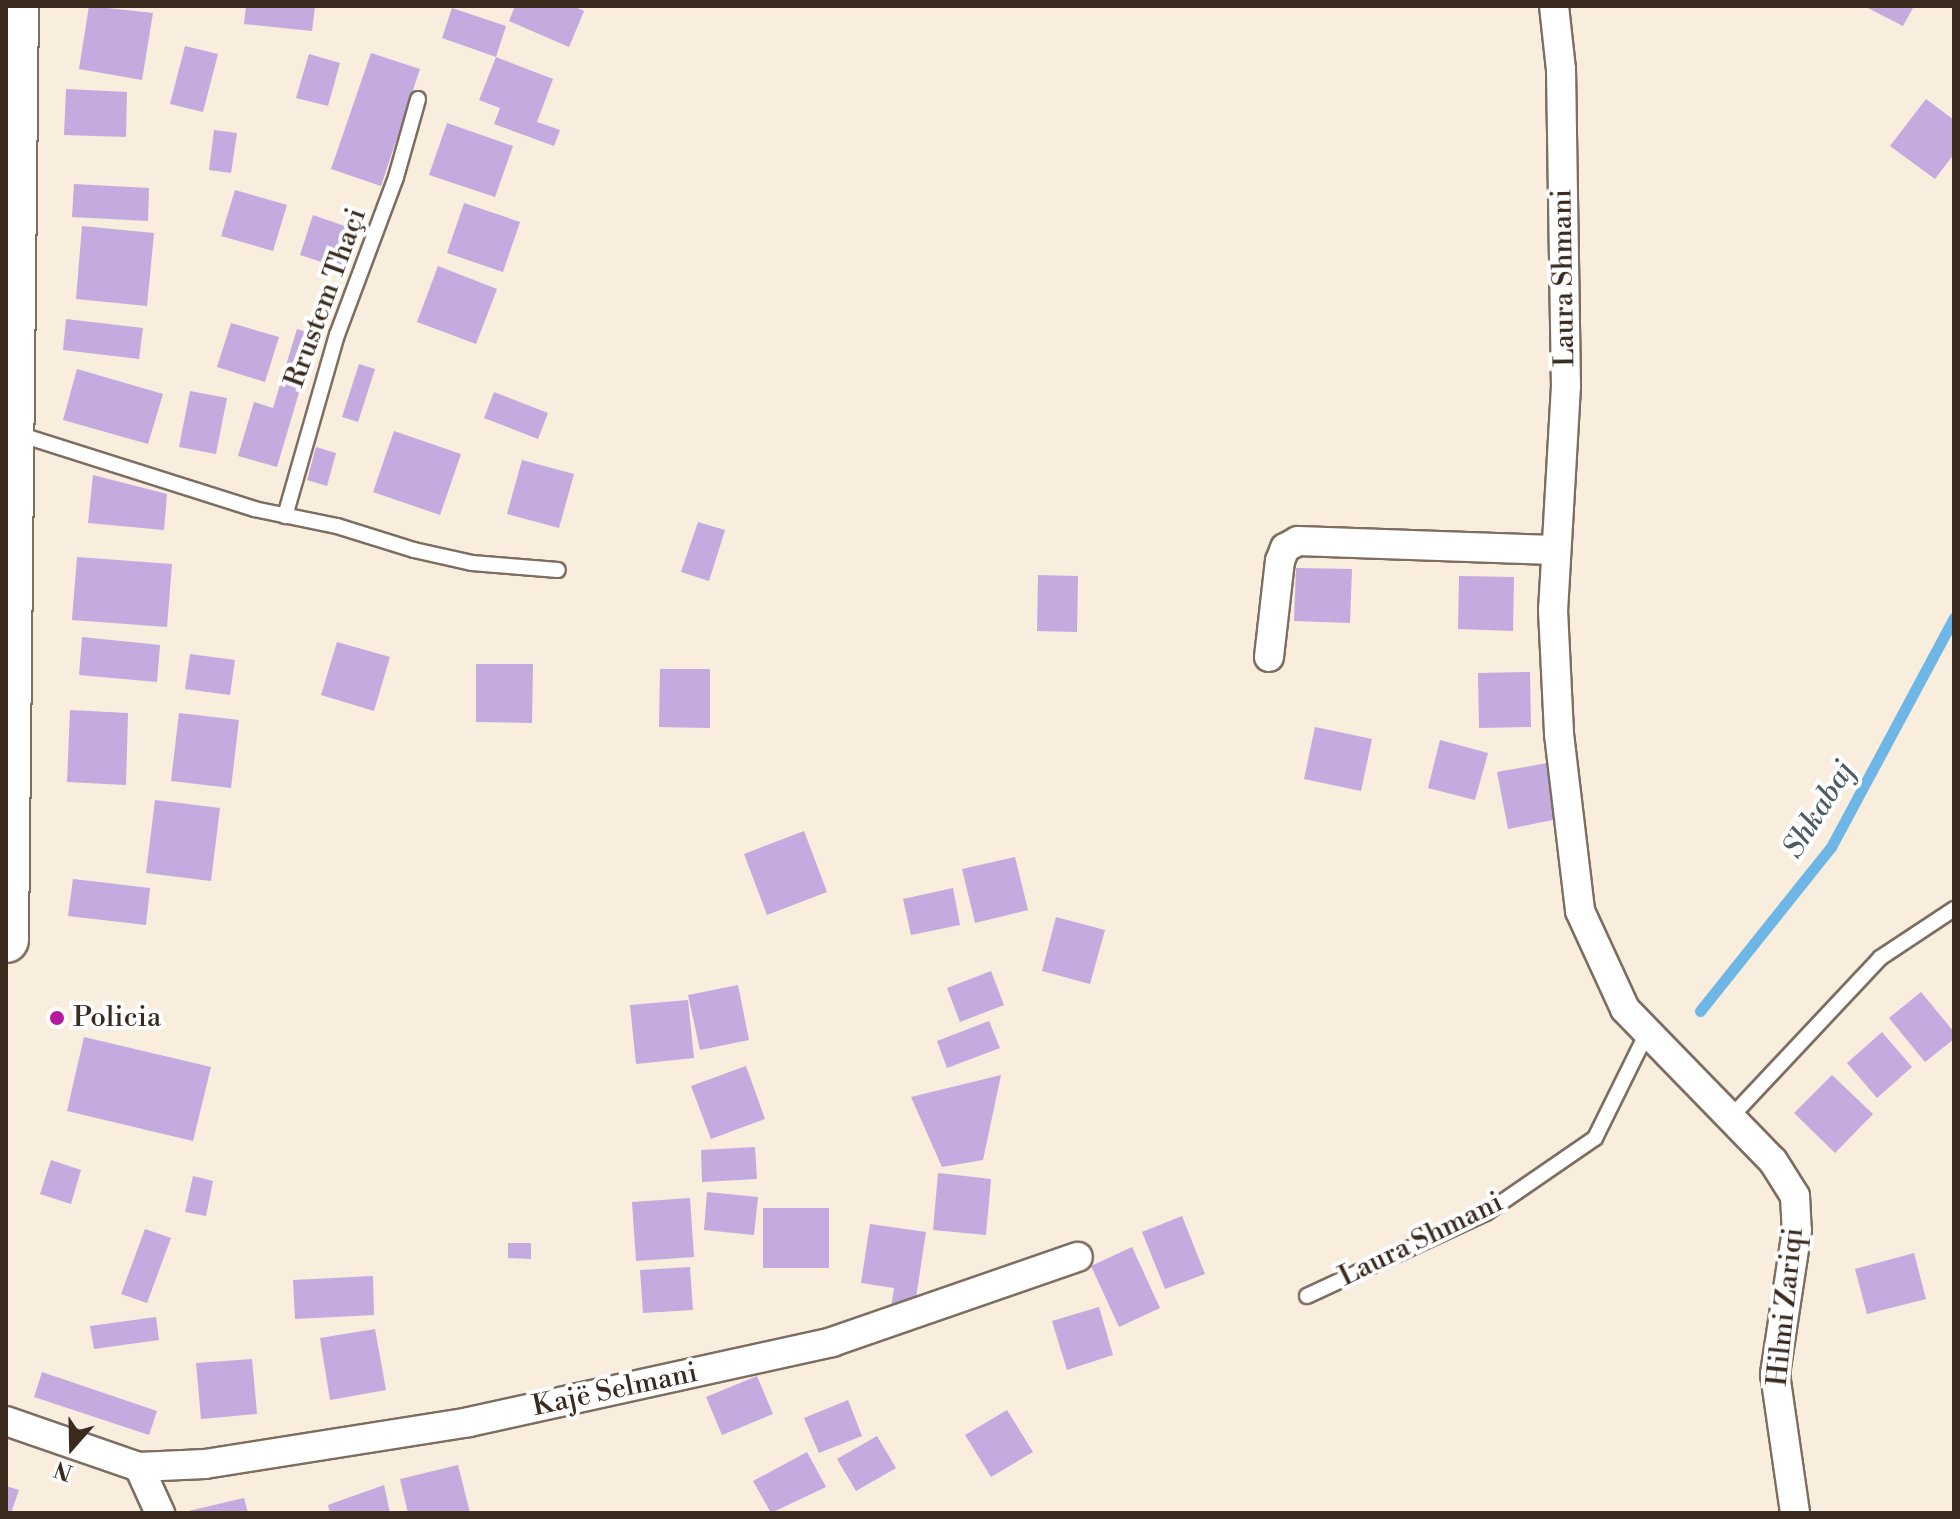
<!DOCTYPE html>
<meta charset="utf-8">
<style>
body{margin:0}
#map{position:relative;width:1960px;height:1519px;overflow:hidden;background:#f9edde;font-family:"Libre Bodoni",serif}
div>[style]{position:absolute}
.stream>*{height:11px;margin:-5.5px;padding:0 5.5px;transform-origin:5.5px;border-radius:5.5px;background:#6db6e5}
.building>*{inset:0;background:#c3aadf}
.roads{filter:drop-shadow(2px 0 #7e6e61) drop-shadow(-2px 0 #7e6e61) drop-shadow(0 2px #7e6e61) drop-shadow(0 -2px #7e6e61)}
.lane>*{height:14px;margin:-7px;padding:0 7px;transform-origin:7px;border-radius:7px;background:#fff}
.street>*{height:28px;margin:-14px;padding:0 14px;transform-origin:14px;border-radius:14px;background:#fff}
.primary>*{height:44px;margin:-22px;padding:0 22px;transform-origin:22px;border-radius:22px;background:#fff}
.dots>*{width:22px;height:22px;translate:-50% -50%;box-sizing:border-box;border:4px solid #fff;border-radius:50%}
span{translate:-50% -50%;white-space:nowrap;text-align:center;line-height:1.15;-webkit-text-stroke:8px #fff;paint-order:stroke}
.street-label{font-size:28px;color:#3b2a1e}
.poi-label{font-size:28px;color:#3b2a1e}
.left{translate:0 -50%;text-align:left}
.water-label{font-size:30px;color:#4c5b64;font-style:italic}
.frame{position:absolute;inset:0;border:8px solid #3b2a1e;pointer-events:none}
.north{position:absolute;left:32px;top:1407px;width:80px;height:80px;-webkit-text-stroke:6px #fff;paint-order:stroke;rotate:200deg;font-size:22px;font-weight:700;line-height:32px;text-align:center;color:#3b2a1e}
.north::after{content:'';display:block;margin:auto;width:28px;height:36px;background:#3b2a1e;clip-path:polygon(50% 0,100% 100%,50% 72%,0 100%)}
</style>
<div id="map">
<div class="stream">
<i style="left:1700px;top:1011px;width:210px;rotate:-51.4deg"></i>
<i style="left:1831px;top:847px;width:260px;rotate:-61.8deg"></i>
</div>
<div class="building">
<i style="clip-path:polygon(89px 6px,153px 13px,142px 80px,79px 69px)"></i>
<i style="clip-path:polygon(246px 6px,315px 6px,312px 31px,244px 24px)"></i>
<i style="clip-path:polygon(515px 6px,573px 6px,584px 11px,569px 47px,509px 21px)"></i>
<i style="clip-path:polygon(1864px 6px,1914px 6px,1903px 26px)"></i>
<i style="clip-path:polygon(452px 8px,506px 26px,496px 57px,553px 79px,537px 122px,560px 130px,554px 146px,494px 124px,500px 108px,479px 100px,496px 57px,442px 38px)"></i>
<i style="clip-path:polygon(185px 46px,218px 54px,203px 112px,170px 104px)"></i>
<i style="clip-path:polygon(371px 53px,420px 69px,381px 186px,331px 169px)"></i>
<i style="clip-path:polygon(309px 54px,340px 63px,328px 106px,296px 98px)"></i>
<i style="clip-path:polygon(66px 89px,127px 92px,126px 137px,64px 135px)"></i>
<i style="clip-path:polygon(1926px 99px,1954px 120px,1954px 154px,1935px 179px,1890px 146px)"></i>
<i style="clip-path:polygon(447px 123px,513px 146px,495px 197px,429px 175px)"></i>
<i style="clip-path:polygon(214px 130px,237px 133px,231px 173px,209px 170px)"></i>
<i style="clip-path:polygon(74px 184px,149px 188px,148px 221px,72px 217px)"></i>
<i style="clip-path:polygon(235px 190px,287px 205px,273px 251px,221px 236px)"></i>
<i style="clip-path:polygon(464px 203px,520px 222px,503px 272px,447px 253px)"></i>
<i style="clip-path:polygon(313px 215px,356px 230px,343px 269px,300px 255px)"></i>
<i style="clip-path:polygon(82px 226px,154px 233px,147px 306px,76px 299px)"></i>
<i style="clip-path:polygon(438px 266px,497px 289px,476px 344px,417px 322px)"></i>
<i style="clip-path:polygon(66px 319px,143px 328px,139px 359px,63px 350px)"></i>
<i style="clip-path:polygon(231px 323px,279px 337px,265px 382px,217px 367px)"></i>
<i style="clip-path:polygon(297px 329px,316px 335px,277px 467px,238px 456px,254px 402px,273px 408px)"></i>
<i style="clip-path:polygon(359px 364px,375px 369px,358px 422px,342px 417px)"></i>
<i style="clip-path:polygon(77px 369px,163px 394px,148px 444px,63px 420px)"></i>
<i style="clip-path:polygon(190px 391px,227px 398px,216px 454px,179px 447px)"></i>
<i style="clip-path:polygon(494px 392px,548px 413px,538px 439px,484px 418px)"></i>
<i style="clip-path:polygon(394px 431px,461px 454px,440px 515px,373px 492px)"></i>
<i style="clip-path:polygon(316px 447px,336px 453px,327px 486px,307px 480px)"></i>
<i style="clip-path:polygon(522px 460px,574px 474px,559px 528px,507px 514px)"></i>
<i style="clip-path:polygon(93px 475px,167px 494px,164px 530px,88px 523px)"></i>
<i style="clip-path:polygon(698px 522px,725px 530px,709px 581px,681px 572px)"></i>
<i style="clip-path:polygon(77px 557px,172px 564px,167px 627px,72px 620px)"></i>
<i style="clip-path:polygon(1296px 568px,1352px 569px,1350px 623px,1294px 621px)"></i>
<i style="clip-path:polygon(1038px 575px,1078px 576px,1077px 632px,1037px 631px)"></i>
<i style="clip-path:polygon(1459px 576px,1514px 577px,1513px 631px,1458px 629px)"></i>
<i style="clip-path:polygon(82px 637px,160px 645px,157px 682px,79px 675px)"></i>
<i style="clip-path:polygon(337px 642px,390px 657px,374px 711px,321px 695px)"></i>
<i style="clip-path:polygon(190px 654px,235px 660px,230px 695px,185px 689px)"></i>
<i style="clip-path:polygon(476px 664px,533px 664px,532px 723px,476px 722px)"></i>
<i style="clip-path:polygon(660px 669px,710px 669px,710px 728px,659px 727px)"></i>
<i style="clip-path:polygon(1530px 672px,1531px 727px,1479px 728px,1478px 673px)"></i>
<i style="clip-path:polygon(70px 710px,128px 713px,126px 785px,67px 782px)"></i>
<i style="clip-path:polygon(179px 713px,239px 720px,231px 788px,171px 781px)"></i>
<i style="clip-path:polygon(1315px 727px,1372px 739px,1361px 791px,1304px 779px)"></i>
<i style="clip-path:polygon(1440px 740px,1488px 753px,1475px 800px,1428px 788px)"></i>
<i style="clip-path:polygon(1547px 763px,1558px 819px,1508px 829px,1497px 772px)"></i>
<i style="clip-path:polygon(155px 800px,220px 808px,211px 881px,146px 873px)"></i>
<i style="clip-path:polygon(804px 831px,827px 892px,767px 915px,744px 854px)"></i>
<i style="clip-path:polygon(1015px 857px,1028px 910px,975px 923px,962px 869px)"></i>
<i style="clip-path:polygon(73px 879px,150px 888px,146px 925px,68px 916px)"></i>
<i style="clip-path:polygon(953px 888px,960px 925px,911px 935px,903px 899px)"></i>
<i style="clip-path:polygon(1056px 917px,1105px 930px,1090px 984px,1042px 971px)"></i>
<i style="clip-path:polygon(991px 971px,1004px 1005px,960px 1022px,947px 988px)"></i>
<i style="clip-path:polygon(738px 985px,749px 1040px,700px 1050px,688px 995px)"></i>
<i style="clip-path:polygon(1921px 992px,1954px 1032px,1954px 1039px,1925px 1062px,1889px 1018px)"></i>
<i style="clip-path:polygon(688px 1000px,694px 1058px,636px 1064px,630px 1005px)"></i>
<i style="clip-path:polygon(989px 1021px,1000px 1048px,947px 1068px,937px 1041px)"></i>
<i style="clip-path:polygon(1882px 1032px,1912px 1067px,1877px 1098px,1847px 1063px)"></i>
<i style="clip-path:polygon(84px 1037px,211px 1067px,193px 1141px,67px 1111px)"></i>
<i style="clip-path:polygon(746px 1066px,765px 1119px,711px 1139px,691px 1086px)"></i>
<i style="clip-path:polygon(1001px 1075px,983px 1160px,942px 1167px,911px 1097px)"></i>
<i style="clip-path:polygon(1832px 1075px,1873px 1114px,1835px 1153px,1794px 1113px)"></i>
<i style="clip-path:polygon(755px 1147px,757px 1179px,702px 1182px,701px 1150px)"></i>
<i style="clip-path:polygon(51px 1160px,81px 1170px,71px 1204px,40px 1194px)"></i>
<i style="clip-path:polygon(938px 1173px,991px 1179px,986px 1235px,933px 1230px)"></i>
<i style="clip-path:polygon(193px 1176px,213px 1181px,206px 1216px,185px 1212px)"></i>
<i style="clip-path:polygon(707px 1192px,758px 1197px,754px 1235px,704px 1230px)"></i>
<i style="clip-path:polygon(690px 1198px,694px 1257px,636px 1261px,632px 1202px)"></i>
<i style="clip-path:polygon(763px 1208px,829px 1208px,829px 1268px,763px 1268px)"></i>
<i style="clip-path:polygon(1182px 1216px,1205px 1274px,1165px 1289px,1142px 1232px)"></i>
<i style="clip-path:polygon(870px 1224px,926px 1232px,914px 1311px,891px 1308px,894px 1288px,861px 1283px)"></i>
<i style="clip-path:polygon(145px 1229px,171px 1238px,147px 1303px,121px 1294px)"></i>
<i style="clip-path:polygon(508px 1243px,531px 1243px,531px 1259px,508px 1258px)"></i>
<i style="clip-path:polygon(1132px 1247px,1160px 1308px,1119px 1327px,1091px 1266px)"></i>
<i style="clip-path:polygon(1914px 1253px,1926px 1299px,1867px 1314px,1855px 1269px)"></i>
<i style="clip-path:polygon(690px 1267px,693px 1310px,643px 1313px,640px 1270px)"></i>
<i style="clip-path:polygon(373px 1276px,374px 1315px,295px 1319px,293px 1280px)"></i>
<i style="clip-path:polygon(1099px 1307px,1113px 1355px,1067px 1370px,1052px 1321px)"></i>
<i style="clip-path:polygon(156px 1317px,159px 1340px,94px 1349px,90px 1326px)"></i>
<i style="clip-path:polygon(375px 1329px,386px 1390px,330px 1400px,320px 1338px)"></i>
<i style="clip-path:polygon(252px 1359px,257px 1414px,201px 1419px,196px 1363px)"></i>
<i style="clip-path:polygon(42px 1372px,157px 1411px,149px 1435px,34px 1397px)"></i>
<i style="clip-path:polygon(757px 1376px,773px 1414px,722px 1435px,706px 1397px)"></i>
<i style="clip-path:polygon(848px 1400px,862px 1436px,819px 1453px,804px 1418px)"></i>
<i style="clip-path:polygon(1007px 1410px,1033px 1452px,991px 1477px,965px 1435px)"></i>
<i style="clip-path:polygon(877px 1436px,896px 1468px,856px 1491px,837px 1459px)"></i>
<i style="clip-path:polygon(807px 1452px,826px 1487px,771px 1513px,753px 1481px)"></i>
<i style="clip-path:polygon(458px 1465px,470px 1513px,408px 1513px,400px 1479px)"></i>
<i style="clip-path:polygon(384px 1485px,390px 1513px,330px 1513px,328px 1505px)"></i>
<i style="clip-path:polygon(6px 1486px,19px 1490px,11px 1513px,6px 1513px)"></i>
<i style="clip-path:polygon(244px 1498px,248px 1513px,184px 1513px,184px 1512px)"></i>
</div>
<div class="roads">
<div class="lane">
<i style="left:15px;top:433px;width:251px;rotate:17.6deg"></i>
<i style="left:254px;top:509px;width:85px;rotate:11.6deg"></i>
<i style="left:337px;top:526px;width:81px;rotate:17.3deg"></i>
<i style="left:414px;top:550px;width:59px;rotate:12.6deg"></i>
<i style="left:472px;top:563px;width:86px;rotate:4.7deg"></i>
<i style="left:285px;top:516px;width:188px;rotate:-74deg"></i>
<i style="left:337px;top:335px;width:169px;rotate:-69.5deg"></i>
<i style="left:396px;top:177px;width:81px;rotate:-74.2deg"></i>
<i style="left:1730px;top:1118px;width:219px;rotate:-46.8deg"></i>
<i style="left:1880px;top:958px;width:89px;rotate:-33.5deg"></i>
<i style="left:1307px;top:1296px;width:197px;rotate:-24.9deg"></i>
<i style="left:1486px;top:1213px;width:132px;rotate:-34.5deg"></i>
<i style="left:1595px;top:1138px;width:117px;rotate:-63.7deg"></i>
</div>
<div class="street">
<i style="left:1554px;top:6px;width:63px;rotate:83.7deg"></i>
<i style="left:1561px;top:69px;width:317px;rotate:89.1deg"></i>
<i style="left:1566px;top:386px;width:224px;rotate:93.3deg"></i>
<i style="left:1553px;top:610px;width:124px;rotate:87.2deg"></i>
<i style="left:1559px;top:734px;width:178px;rotate:83.2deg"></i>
<i style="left:1580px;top:911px;width:108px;rotate:65.3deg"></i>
<i style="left:1625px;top:1009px;width:212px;rotate:45.8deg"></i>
<i style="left:1773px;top:1161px;width:41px;rotate:57.8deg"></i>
<i style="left:1795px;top:1196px;width:34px;rotate:87deg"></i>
<i style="left:1797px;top:1230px;width:146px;rotate:98.7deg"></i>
<i style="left:1775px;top:1374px;width:140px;rotate:81.8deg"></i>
<i style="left:1269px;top:657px;width:97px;rotate:-83.5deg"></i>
<i style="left:1280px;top:561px;width:14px;rotate:-69deg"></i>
<i style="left:1285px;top:548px;width:15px;rotate:-28deg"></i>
<i style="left:1298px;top:541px;width:255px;rotate:2deg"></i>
<i style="left:6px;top:1421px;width:141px;rotate:19.1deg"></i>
<i style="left:139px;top:1467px;width:66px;rotate:-2.6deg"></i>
<i style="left:205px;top:1464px;width:267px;rotate:-9deg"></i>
<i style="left:469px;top:1422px;width:372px;rotate:-12.4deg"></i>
<i style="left:832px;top:1342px;width:260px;rotate:-19.1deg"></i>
<i style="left:139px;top:1467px;width:51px;rotate:65.5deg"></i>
</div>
<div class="primary">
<i style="left:6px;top:940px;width:934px;rotate:-89.39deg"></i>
</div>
</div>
<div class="dots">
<i style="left:57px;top:1018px;background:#b5179e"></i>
</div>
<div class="street-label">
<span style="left:1564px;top:278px;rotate:-91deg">Laura Shmani</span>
<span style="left:326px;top:298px;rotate:-70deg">Rrustem Thaçi</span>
<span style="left:1421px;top:1240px;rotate:-26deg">Laura Shmani</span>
<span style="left:1786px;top:1307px;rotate:-84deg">Hilmi Zariqi</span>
<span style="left:615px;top:1390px;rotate:-12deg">Kajë Selmani</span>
</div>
<div class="poi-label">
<span class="left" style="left:73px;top:1018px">Policia</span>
</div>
<div class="water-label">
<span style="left:1819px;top:810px;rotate:-58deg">Shkabaj</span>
</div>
<div class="frame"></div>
<div class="north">N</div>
</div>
